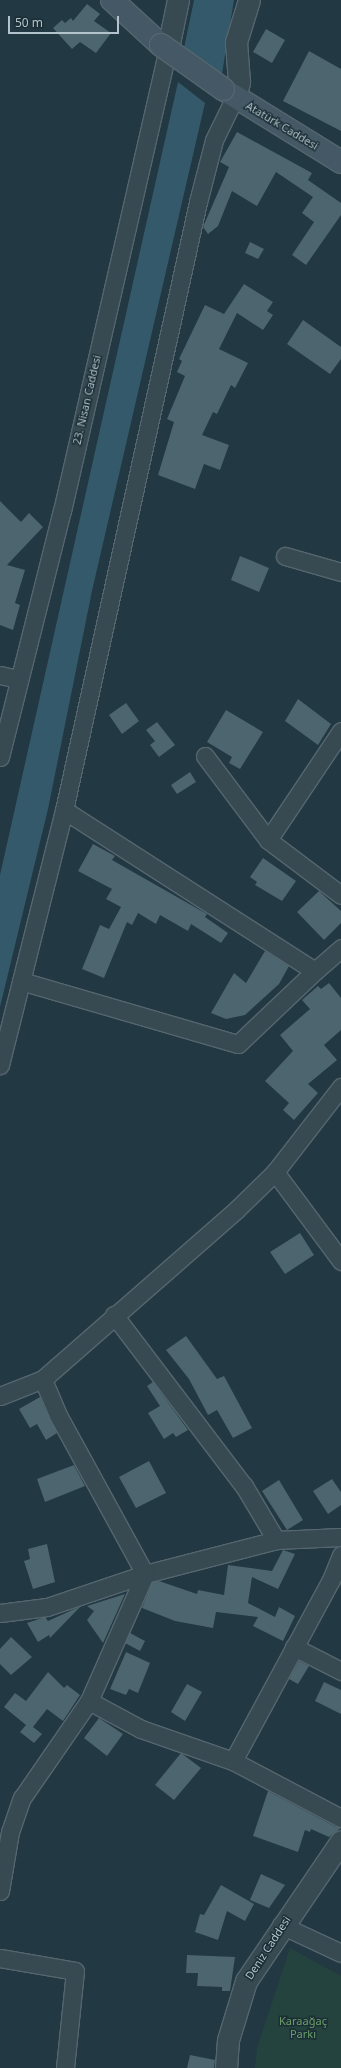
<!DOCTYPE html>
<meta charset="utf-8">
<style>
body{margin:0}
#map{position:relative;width:341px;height:2068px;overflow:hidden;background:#223842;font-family:"Noto Sans",sans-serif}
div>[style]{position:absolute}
.green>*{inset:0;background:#24433e}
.water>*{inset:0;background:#34596a}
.building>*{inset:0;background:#4d656f}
.roads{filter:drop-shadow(1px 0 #55666f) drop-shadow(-1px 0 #55666f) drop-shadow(0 1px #55666f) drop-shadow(0 -1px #55666f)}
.minor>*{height:17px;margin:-8.5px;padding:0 8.5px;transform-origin:8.5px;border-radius:8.5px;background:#374951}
.tertiary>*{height:21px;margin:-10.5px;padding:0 10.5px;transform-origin:10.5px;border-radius:10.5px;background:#374951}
.secondary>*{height:22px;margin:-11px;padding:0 11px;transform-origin:11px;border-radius:11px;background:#445965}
.bridges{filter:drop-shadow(1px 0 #55666f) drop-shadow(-1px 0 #55666f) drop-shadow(0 1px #55666f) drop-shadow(0 -1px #55666f)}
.secondary-bridge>*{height:22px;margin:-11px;padding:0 11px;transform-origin:11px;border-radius:11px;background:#445965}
span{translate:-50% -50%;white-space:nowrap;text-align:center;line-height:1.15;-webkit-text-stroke:3px #1c2e36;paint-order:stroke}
.street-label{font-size:11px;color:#b3c3cc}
.park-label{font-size:11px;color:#6a9f68}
.scale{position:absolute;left:8px;top:16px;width:111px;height:18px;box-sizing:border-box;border:2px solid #b3c3cc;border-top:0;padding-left:5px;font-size:12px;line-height:14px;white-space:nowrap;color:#b3c3cc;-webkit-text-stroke:3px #1c2e36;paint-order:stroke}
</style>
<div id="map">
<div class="green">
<i style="clip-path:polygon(290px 1948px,341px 1976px,341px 2068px,255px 2068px,257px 2048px)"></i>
</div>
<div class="water">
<i style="clip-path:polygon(194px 0,234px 0,222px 74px,184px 48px)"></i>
<i style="clip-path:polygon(178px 82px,205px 103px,92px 591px,48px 809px,0 1007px,0 875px)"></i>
</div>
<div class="building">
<i style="clip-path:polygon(87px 4px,100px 14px,94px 21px,111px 33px,96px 53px,80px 42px,72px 49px,53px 28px,62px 20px,65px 23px,71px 18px,73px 21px)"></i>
<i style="clip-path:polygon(266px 29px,285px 40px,272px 63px,253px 52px)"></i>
<i style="clip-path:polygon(309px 51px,341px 69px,341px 131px,283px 101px)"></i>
<i style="clip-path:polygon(237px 132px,312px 173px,308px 180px,341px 203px,341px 215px,306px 265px,292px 255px,314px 222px,302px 213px,313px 197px,276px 172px,257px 206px,232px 191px,218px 226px,208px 234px,203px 227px,229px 167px,220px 162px)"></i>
<i style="clip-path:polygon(250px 242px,264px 249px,258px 259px,245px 253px)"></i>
<i style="clip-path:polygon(244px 284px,273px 302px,267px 311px,273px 315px,263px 330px,237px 313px,219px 349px,248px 363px,235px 388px,231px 385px,217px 414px,213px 412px,202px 435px,229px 445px,220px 470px,204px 464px,195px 489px,158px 475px,174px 422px,167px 419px,185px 376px,177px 372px,182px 361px,179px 359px,205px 305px,224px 314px)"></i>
<i style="clip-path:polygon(303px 320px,341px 347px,341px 359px,330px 374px,287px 344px)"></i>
<i style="clip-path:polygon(0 501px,21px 522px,29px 513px,43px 527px,7px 565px,25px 570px,15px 603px,20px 605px,13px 630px,0 625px)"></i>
<i style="clip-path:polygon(240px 556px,269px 568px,259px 592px,231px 580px)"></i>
<i style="clip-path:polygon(298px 699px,331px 724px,318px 745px,285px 721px)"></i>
<i style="clip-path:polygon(126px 703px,139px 721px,122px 734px,109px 715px)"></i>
<i style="clip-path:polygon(226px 710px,263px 732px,240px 769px,229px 763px,232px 757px,207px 742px)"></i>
<i style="clip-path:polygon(157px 722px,175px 745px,159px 757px,150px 745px,155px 741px,146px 730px)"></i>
<i style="clip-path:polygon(190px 772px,196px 782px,177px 794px,171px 785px)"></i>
<i style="clip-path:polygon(93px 844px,115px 856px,112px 860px,207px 914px,205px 917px,228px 933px,221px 943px,191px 924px,188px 931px,160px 915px,156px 924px,138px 913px,132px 925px,127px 922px,104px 978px,82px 969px,100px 925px,109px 929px,121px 907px,106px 899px,112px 889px,78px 871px)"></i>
<i style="clip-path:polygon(263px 858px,296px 881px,282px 901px,255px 885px,257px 882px,250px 877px)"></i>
<i style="clip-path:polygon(319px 891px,341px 911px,341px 923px,324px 940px,297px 912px)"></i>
<i style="clip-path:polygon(265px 951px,289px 966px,279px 984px,245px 1015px,226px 1019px,211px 1013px,234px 973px,246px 983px)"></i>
<i style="clip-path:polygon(329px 983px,341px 998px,341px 1030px,324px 1045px,337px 1060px,308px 1084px,318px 1093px,294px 1120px,283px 1110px,289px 1103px,265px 1081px,293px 1051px,280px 1035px,310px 1009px,302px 1000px,318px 986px,321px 989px)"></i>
<i style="clip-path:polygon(300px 1233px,314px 1255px,285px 1274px,270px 1252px)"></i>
<i style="clip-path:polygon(186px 1336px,217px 1379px,224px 1376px,252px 1428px,233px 1438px,217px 1410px,208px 1415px,189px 1379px,166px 1350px)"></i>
<i style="clip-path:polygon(153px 1382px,188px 1430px,176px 1437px,173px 1433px,164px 1439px,148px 1413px,160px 1406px,147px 1386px)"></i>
<i style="clip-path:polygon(40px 1397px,57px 1433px,46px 1440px,37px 1424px,30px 1428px,19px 1409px)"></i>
<i style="clip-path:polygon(149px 1461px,166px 1493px,136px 1508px,119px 1477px)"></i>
<i style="clip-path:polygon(74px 1465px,85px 1486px,45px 1502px,37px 1479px)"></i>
<i style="clip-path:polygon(332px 1479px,341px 1492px,341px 1505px,328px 1514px,313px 1491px)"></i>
<i style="clip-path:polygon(279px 1480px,303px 1520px,287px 1530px,262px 1491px)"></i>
<i style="clip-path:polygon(47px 1544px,55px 1582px,33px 1589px,24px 1561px,30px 1559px,28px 1549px)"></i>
<i style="clip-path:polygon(283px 1550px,295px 1554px,278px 1589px,252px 1577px,248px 1603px,275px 1617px,279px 1607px,295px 1616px,283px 1641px,253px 1626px,258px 1617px,216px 1612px,213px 1628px,175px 1621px,142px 1608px,152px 1582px,159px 1581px,197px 1594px,198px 1590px,224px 1595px,228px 1565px,272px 1571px)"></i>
<i style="clip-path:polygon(125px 1594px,103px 1643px,87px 1620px,94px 1611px,87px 1606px)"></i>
<i style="clip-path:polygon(81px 1606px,50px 1638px,49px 1635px,38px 1642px,27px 1623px,45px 1617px,48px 1621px)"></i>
<i style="clip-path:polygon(130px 1633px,145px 1641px,140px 1651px,125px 1643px)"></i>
<i style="clip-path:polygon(11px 1637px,32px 1657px,11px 1675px,0 1664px,0 1649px)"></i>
<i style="clip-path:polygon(126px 1652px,150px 1663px,138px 1693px,129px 1689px,126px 1695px,110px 1689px)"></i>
<i style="clip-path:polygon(299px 1661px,309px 1666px,298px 1684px,289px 1679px)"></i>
<i style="clip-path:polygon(48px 1672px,64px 1688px,67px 1685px,80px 1695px,63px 1721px,47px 1709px,33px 1727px,42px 1734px,34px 1743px,20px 1732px,26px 1725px,4px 1707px,15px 1693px,26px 1701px)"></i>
<i style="clip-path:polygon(324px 1682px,341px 1690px,341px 1714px,315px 1701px)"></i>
<i style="clip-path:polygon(187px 1684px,202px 1692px,185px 1721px,171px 1712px)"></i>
<i style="clip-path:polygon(99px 1718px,123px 1734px,107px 1756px,84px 1738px)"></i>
<i style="clip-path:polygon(181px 1753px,201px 1768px,174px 1800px,155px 1785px)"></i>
<i style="clip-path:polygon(268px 1791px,336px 1827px,341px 1828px,329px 1837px,311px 1829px,310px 1832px,305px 1830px,298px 1852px,253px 1836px)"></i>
<i style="clip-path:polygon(261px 1874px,285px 1885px,269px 1908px,250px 1900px)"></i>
<i style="clip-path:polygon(221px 1885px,254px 1904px,245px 1921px,227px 1911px,218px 1940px,195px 1932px,200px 1914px,204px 1915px)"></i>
<i style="clip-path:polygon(187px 1955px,235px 1957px,230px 1991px,222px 1991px,222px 1987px,197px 1986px,198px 1973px,186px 1973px)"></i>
<i style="clip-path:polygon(190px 2055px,215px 2060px,214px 2068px,187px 2068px)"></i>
</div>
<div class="roads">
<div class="minor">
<i style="left:285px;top:556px;width:58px;rotate:15.9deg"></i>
<i style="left:0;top:675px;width:18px;rotate:13deg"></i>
<i style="left:341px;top:731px;width:131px;rotate:123.8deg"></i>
<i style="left:268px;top:840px;width:91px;rotate:37deg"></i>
<i style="left:205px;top:756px;width:105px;rotate:53.1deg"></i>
<i style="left:0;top:757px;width:254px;rotate:-75.9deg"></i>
<i style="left:62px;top:511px;width:480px;rotate:-77.1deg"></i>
<i style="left:64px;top:810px;width:298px;rotate:32.7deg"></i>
<i style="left:315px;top:971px;width:35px;rotate:-41deg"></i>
<i style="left:21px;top:981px;width:226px;rotate:16.2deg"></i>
<i style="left:238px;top:1044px;width:106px;rotate:-43.5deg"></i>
<i style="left:0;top:1065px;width:263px;rotate:-75.9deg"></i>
<i style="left:64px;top:810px;width:623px;rotate:-77.57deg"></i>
<i style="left:198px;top:202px;width:64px;rotate:-75.5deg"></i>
<i style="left:214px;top:140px;width:48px;rotate:-64deg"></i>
<i style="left:275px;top:1172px;width:111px;rotate:53.4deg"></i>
<i style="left:114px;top:1315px;width:215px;rotate:52.8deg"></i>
<i style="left:244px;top:1486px;width:63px;rotate:59.3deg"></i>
<i style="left:0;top:1396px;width:46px;rotate:-21.6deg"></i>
<i style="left:43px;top:1379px;width:258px;rotate:-41.2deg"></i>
<i style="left:237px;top:1209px;width:53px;rotate:-44.2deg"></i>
<i style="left:275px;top:1172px;width:108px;rotate:-52.2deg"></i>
<i style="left:0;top:1613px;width:47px;rotate:-7.3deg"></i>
<i style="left:47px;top:1607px;width:103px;rotate:-18.6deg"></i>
<i style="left:145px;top:1574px;width:135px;rotate:-14.5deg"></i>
<i style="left:276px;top:1540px;width:65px;rotate:-2.6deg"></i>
<i style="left:294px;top:1647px;width:53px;rotate:27.1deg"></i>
<i style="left:89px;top:1701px;width:59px;rotate:28.3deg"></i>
<i style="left:141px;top:1729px;width:97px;rotate:19.2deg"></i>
<i style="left:233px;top:1761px;width:122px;rotate:27.8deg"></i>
<i style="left:233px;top:1761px;width:206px;rotate:-61.6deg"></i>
<i style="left:331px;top:1580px;width:27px;rotate:-68deg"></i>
<i style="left:0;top:1891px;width:60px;rotate:-80.4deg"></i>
<i style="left:10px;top:1832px;width:36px;rotate:-71deg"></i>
<i style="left:22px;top:1798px;width:118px;rotate:-55.4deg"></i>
<i style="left:89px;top:1701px;width:139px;rotate:-66.2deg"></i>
<i style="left:145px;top:1574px;width:181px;rotate:-118.7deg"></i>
<i style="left:58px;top:1415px;width:39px;rotate:-113deg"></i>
<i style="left:281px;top:1925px;width:66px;rotate:25deg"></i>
<i style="left:0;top:1958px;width:76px;rotate:9.8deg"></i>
<i style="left:75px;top:1971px;width:98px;rotate:95.9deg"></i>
</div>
<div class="tertiary">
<i style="left:169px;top:43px;width:44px;rotate:-78.2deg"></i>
<i style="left:235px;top:97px;width:16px;rotate:-75deg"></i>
<i style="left:239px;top:82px;width:40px;rotate:-94.3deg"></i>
<i style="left:236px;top:42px;width:44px;rotate:-72.8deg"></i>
<i style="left:226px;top:2068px;width:28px;rotate:-86deg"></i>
<i style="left:228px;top:2040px;width:62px;rotate:-73deg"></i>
<i style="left:246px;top:1981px;width:169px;rotate:-55.8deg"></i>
</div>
<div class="secondary">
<i style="left:112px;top:0;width:67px;rotate:42.6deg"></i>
<i style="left:223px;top:89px;width:139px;rotate:31.7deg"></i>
</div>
</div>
<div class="bridges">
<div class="secondary-bridge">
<i style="left:161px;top:45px;width:76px;rotate:35.4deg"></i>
</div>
</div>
<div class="street-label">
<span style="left:282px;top:126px;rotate:31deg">Atatürk Caddesi</span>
<span style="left:87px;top:400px;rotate:-77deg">23. Nisan Caddesi</span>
<span style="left:268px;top:1948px;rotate:-57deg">Deniz Caddesi</span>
</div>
<div class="park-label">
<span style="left:303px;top:2028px">Karaağaç<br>Parkı</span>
</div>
<div class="scale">50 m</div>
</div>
